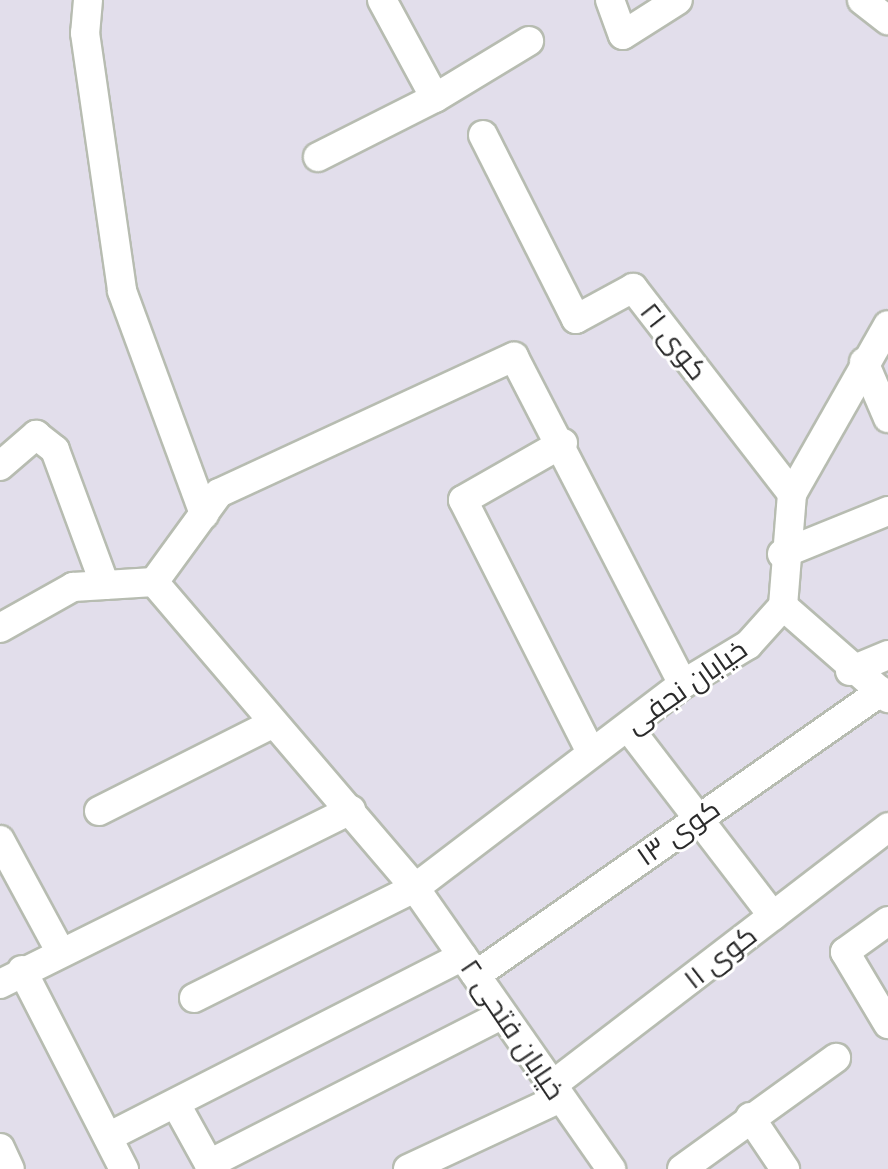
<!DOCTYPE html>
<meta charset="utf-8">
<style>
body{margin:0}
#map{position:relative;width:888px;height:1169px;overflow:hidden;background:#e2deeb;font-family:"Space Grotesk",Cairo,sans-serif}
div>[style]{position:absolute}
.roads{filter:drop-shadow(2px 0 #b7bcb1) drop-shadow(-2px 0 #b7bcb1) drop-shadow(0 2px #b7bcb1) drop-shadow(0 -2px #b7bcb1)}
.minor>*{height:28px;margin:-14px;padding:0 14px;transform-origin:14px;border-radius:14px;background:#fff}
span{translate:-50% -50%;white-space:nowrap;text-align:center;line-height:1.15;-webkit-text-stroke:6px #fff;paint-order:stroke}
.street-label{font-size:28px;color:#2a2a2a}
</style>
<div id="map">
<div class="roads">
<div class="minor">
<i style="left:88px;top:0;width:33px;rotate:95deg"></i>
<i style="left:85px;top:33px;width:261px;rotate:81.8deg"></i>
<i style="left:122px;top:291px;width:238px;rotate:69.8deg"></i>
<i style="left:382px;top:0;width:111px;rotate:61.6deg"></i>
<i style="left:435px;top:98px;width:110px;rotate:-31.2deg"></i>
<i style="left:610px;top:0;width:37px;rotate:70deg"></i>
<i style="left:623px;top:35px;width:65px;rotate:-32.5deg"></i>
<i style="left:862px;top:0;width:33px;rotate:38deg"></i>
<i style="left:483px;top:135px;width:206px;rotate:63.2deg"></i>
<i style="left:576px;top:319px;width:65px;rotate:-28.5deg"></i>
<i style="left:633px;top:288px;width:260px;rotate:52.3deg"></i>
<i style="left:318px;top:157px;width:131px;rotate:-26.8deg"></i>
<i style="left:864px;top:362px;width:61px;rotate:66.8deg"></i>
<i style="left:563px;top:443px;width:115px;rotate:150.3deg"></i>
<i style="left:463px;top:500px;width:283px;rotate:63.1deg"></i>
<i style="left:0;top:466px;width:48px;rotate:-40.7deg"></i>
<i style="left:36px;top:435px;width:24px;rotate:38deg"></i>
<i style="left:55px;top:450px;width:144px;rotate:69.7deg"></i>
<i style="left:782px;top:554px;width:114px;rotate:-22.1deg"></i>
<i style="left:154px;top:582px;width:110px;rotate:-53.9deg"></i>
<i style="left:219px;top:493px;width:325px;rotate:-24.8deg"></i>
<i style="left:514px;top:357px;width:368px;rotate:62.7deg"></i>
<i style="left:783px;top:606px;width:140px;rotate:41.2deg"></i>
<i style="left:0;top:628px;width:84px;rotate:-29.3deg"></i>
<i style="left:73px;top:587px;width:81px;rotate:-3.5deg"></i>
<i style="left:154px;top:582px;width:402px;rotate:49.5deg"></i>
<i style="left:415px;top:888px;width:343px;rotate:55.1deg"></i>
<i style="left:850px;top:671px;width:41px;rotate:-22.8deg"></i>
<i style="left:628px;top:727px;width:238px;rotate:52.5deg"></i>
<i style="left:99px;top:811px;width:194px;rotate:-26.7deg"></i>
<i style="left:0;top:840px;width:126px;rotate:61.6deg"></i>
<i style="left:888px;top:921px;width:53px;rotate:144.2deg"></i>
<i style="left:845px;top:952px;width:84px;rotate:59.2deg"></i>
<i style="left:22px;top:970px;width:224px;rotate:62.9deg"></i>
<i style="left:476px;top:975px;width:495px;rotate:-35deg"></i>
<i style="left:0;top:984px;width:392px;rotate:-26.4deg"></i>
<i style="left:194px;top:998px;width:247px;rotate:-26.5deg"></i>
<i style="left:415px;top:888px;width:337px;rotate:-37.3deg"></i>
<i style="left:683px;top:684px;width:76px;rotate:-31deg"></i>
<i style="left:748px;top:645px;width:52px;rotate:-48.1deg"></i>
<i style="left:783px;top:606px;width:112px;rotate:-85.4deg"></i>
<i style="left:792px;top:494px;width:194px;rotate:-60.4deg"></i>
<i style="left:551px;top:1086px;width:425px;rotate:-37.5deg"></i>
<i style="left:177px;top:1106px;width:66px;rotate:61.1deg"></i>
<i style="left:209px;top:1164px;width:329px;rotate:-27deg"></i>
<i style="left:750px;top:1117px;width:63px;rotate:56.1deg"></i>
<i style="left:108px;top:1137px;width:398px;rotate:-27deg"></i>
<i style="left:0;top:1148px;width:23px;rotate:65deg"></i>
<i style="left:408px;top:1169px;width:168px;rotate:-25deg"></i>
<i style="left:682px;top:1169px;width:190px;rotate:-35.8deg"></i>
</div>
</div>
<div class="street-label">
<span style="left:674px;top:341px;rotate:52deg">کوی ۲۱</span>
<span style="left:686px;top:686px;rotate:-35deg">خیابان نجفی</span>
<span style="left:678px;top:832px;rotate:-35deg">کوی ۱۳</span>
<span style="left:720px;top:957px;rotate:-38deg">کوی ۱۱</span>
<span style="left:513px;top:1029px;rotate:56deg">خیابان فتحی ۲</span>
</div>
</div>
